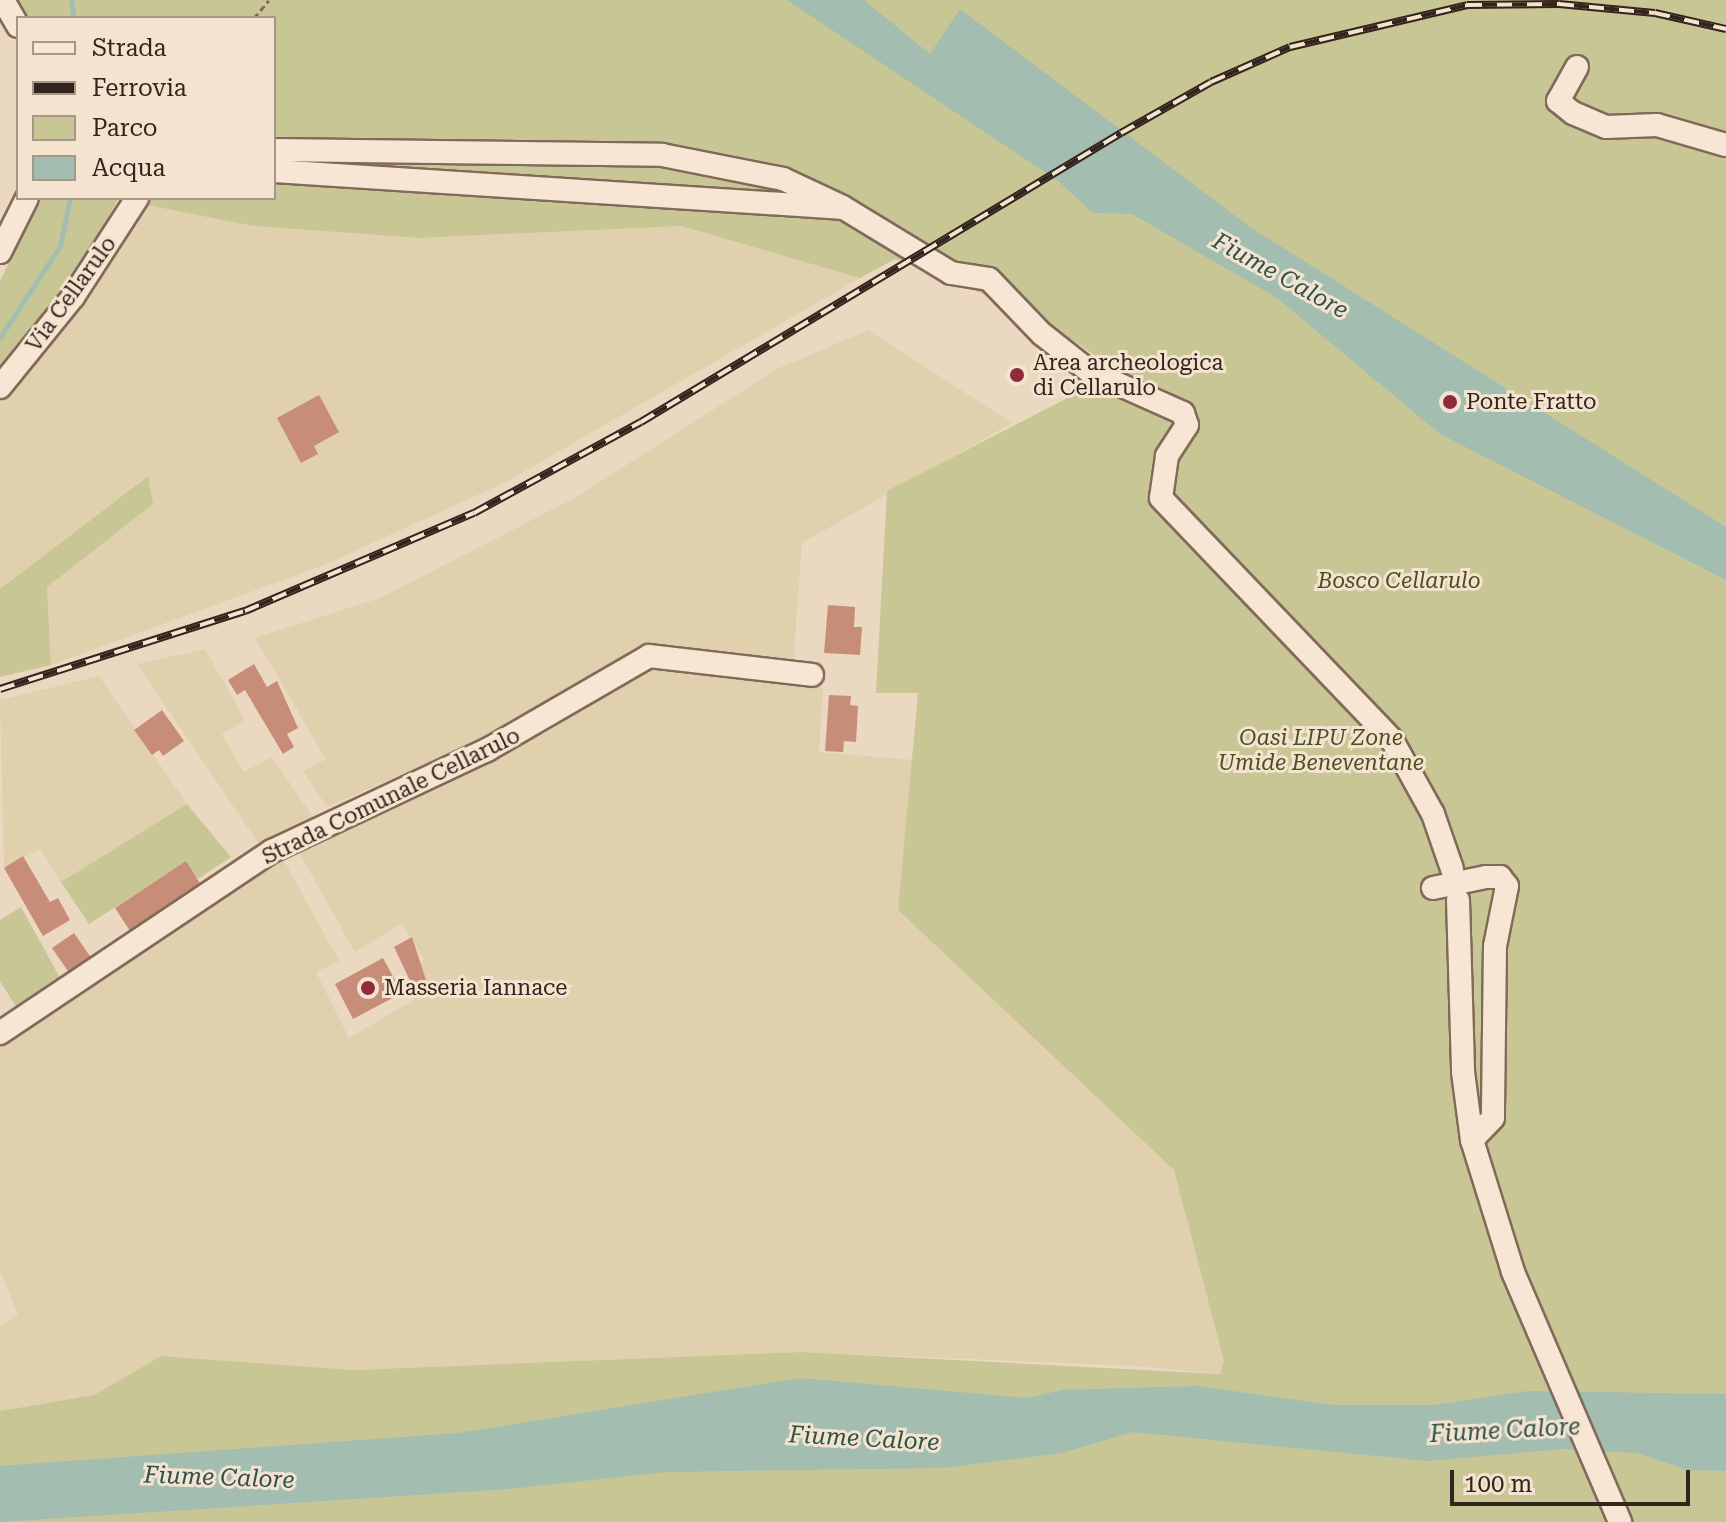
<!DOCTYPE html>
<style>
body{margin:0}
#map{position:relative;width:1726px;height:1522px;overflow:hidden;background:#ebd8c0;font-family:"Roboto Serif",serif}
div>[style]{position:absolute}
.farmland>*{inset:0;background:#e0d0ae}
.green>*{inset:0;background:#c8c695}
.water>*{inset:0;background:#a3bdb1}
.stream>*{height:5px;margin:-2.5px;padding:0 2.5px;transform-origin:2.5px;border-radius:2.5px;background:#a3bdb1}
.building>*{inset:0;background:#c88d78}
.path>*{height:3px;margin-top:-1.5px;transform-origin:0;background:repeating-linear-gradient(90deg,#836959 0 6px,transparent 0 10px)}
.roads{filter:drop-shadow(2px 0 #836959) drop-shadow(-2px 0 #836959) drop-shadow(0 2px #836959) drop-shadow(0 -2px #836959)}
.minor>*{height:22px;margin:-11px;padding:0 11px;transform-origin:11px;border-radius:11px;background:#f7e6d3}
.rail>*{height:8px;margin-top:-4px;transform-origin:0;background:repeating-linear-gradient(90deg,#f3e3cf 0 15px,#33241d 0 30px);box-sizing:border-box;border-block:2px solid #33241d}
.dots>*{width:22px;height:22px;translate:-50% -50%;box-sizing:border-box;border:4px solid #f3e3cf;border-radius:50%}
span{translate:-50% -50%;white-space:nowrap;text-align:center;line-height:1.15;-webkit-text-stroke:6px #f3e3cf;paint-order:stroke}
.street-label{font-size:22px;color:#33241d}
.poi-label{font-size:22px;color:#33241d}
.left{translate:0 -50%;text-align:left}
.park-label{font-size:22px;color:#4b4f24;font-style:italic}
.water-label{font-size:24px;color:#2d534a;font-style:italic}
.legend{position:absolute;left:16px;top:16px;width:260px;height:184px;box-sizing:border-box;background:#f3e3cf;border:2px solid #a69788;margin:0;padding:10px 14px;list-style:none;font-size:24px;color:#33241d}
.legend li{display:flex;align-items:center;gap:16px;height:40px}
.legend b{width:40px;border:2px solid #a69788}
.scale{position:absolute;left:1450px;top:1470px;width:240px;height:36px;box-sizing:border-box;border:4px solid #33241d;border-top:0;padding-left:10px;font-size:24px;line-height:28px;white-space:nowrap;color:#33241d;-webkit-text-stroke:6px #f3e3cf;paint-order:stroke}
</style>
<div id="map">
<div class="farmland">
<i style="clip-path:polygon(149px 202px,253px 226px,419px 238px,681px 226px,860px 278px,504px 483px,324px 565px,51px 665px,47px 587px,152px 504px,147px 476px,0 589px,0 402px,86px 299px)"></i>
<i style="clip-path:polygon(868px 330px,1012px 423px,802px 543px,793px 665px,644px 648px,457px 750px,327px 807px,303px 771px,326px 759px,255px 638px,380px 598px,573px 499px,777px 369px)"></i>
<i style="clip-path:polygon(205px 649px,245px 720px,222px 734px,244px 772px,272px 757px,314px 819px,263px 850px,137px 664px)"></i>
<i style="clip-path:polygon(650px 668px,823px 688px,819px 752px,914px 760px,898px 910px,1174px 1170px,1354px 1386px,1134px 1366px,802px 1352px,353px 1370px,161px 1356px,94px 1395px,0 1411px,0 1327px,18px 1314px,0 1272px,0 1041px,282px 857px,339px 961px,316px 972px,349px 1038px,412px 1001px,413px 987px,426px 980px,418px 964px,424px 960px,402px 923px,355px 952px,297px 849px,549px 731px)"></i>
<i style="clip-path:polygon(99px 676px,187px 804px,61px 882px,40px 849px,4px 868px,0 700px)"></i>
</div>
<div class="green">
<i style="clip-path:polygon(11px 0,1726px 0,1726px 1522px,0 1522px,0 1411px,94px 1395px,161px 1356px,353px 1370px,802px 1352px,1220px 1374px,1224px 1361px,1174px 1170px,898px 910px,918px 693px,876px 693px,887px 491px,1116px 373px,1113px 368px,1036px 315px,895px 259px,860px 278px,681px 226px,419px 238px,253px 226px,118px 199px,73px 283px,0 374px,0 281px,40px 198px,274px 198px,274px 18px,23px 18px)"></i>
<i style="clip-path:polygon(148px 476px,153px 504px,47px 587px,51px 665px,0 677px,0 589px)"></i>
<i style="clip-path:polygon(187px 804px,231px 857px,198px 879px,185px 862px,89px 924px,61px 882px)"></i>
<i style="clip-path:polygon(21px 907px,64px 985px,20px 1013px,0 981px,0 920px)"></i>
</div>
<div class="water">
<i style="clip-path:polygon(787px 0,864px 0,930px 54px,960px 9px,1250px 227px,1726px 527px,1726px 580px,1440px 434px,1277px 298px,1132px 214px,1093px 213px,1058px 181px)"></i>
<i style="clip-path:polygon(800px 1378px,1027px 1398px,1063px 1390px,1197px 1386px,1333px 1405px,1434px 1405px,1528px 1391px,1726px 1394px,1726px 1471px,1687px 1470px,1637px 1453px,1563px 1449px,1427px 1461px,1133px 1432px,1062px 1453px,943px 1468px,665px 1472px,510px 1489px,0 1522px,0 1466px,458px 1433px)"></i>
</div>
<div class="stream">
<i style="left:71px;top:0;width:18px;rotate:81deg"></i>
<i style="left:0;top:337px;width:109px;rotate:-56.6deg"></i>
<i style="left:60px;top:246px;width:49px;rotate:-78.2deg"></i>
</div>
<div class="building">
<i style="clip-path:polygon(319px 395px,339px 432px,314px 446px,318px 454px,301px 463px,277px 418px)"></i>
<i style="clip-path:polygon(828px 605px,855px 607px,854px 627px,862px 627px,860px 655px,824px 653px)"></i>
<i style="clip-path:polygon(254px 664px,267px 687px,277px 681px,298px 728px,287px 734px,294px 747px,283px 754px,245px 690px,237px 695px,228px 680px)"></i>
<i style="clip-path:polygon(829px 695px,851px 696px,850px 705px,858px 706px,856px 742px,844px 741px,843px 752px,825px 751px)"></i>
<i style="clip-path:polygon(162px 710px,184px 741px,163px 756px,159px 750px,152px 755px,134px 730px)"></i>
<i style="clip-path:polygon(23px 856px,50px 902px,58px 898px,70px 920px,43px 936px,4px 868px)"></i>
<i style="clip-path:polygon(186px 861px,203px 888px,132px 934px,115px 908px)"></i>
<i style="clip-path:polygon(74px 933px,92px 959px,70px 974px,52px 948px)"></i>
<i style="clip-path:polygon(412px 937px,426px 980px,413px 987px,394px 947px)"></i>
<i style="clip-path:polygon(383px 958px,402px 993px,353px 1019px,335px 984px)"></i>
</div>
<div class="path">
<i style="left:254px;top:18px;width:23px;rotate:-50deg"></i>
</div>
<div class="roads">
<div class="minor">
<i style="left:3px;top:0;width:30px;rotate:60deg"></i>
<i style="left:1577px;top:67px;width:39px;rotate:119deg"></i>
<i style="left:1558px;top:101px;width:19px;rotate:39deg"></i>
<i style="left:1573px;top:113px;width:36px;rotate:23deg"></i>
<i style="left:1606px;top:127px;width:51px;rotate:-2.2deg"></i>
<i style="left:1657px;top:125px;width:72px;rotate:16.2deg"></i>
<i style="left:274px;top:150px;width:388px;rotate:0.7deg"></i>
<i style="left:662px;top:155px;width:123px;rotate:11.2deg"></i>
<i style="left:783px;top:179px;width:66px;rotate:25deg"></i>
<i style="left:274px;top:171px;width:571px;rotate:3.71deg"></i>
<i style="left:844px;top:208px;width:125px;rotate:31.3deg"></i>
<i style="left:951px;top:273px;width:38px;rotate:9deg"></i>
<i style="left:989px;top:279px;width:76px;rotate:46.1deg"></i>
<i style="left:1042px;top:334px;width:60px;rotate:38.2deg"></i>
<i style="left:1089px;top:371px;width:103px;rotate:24.1deg"></i>
<i style="left:1183px;top:413px;width:13px;rotate:72deg"></i>
<i style="left:1187px;top:425px;width:37px;rotate:123deg"></i>
<i style="left:1167px;top:456px;width:42px;rotate:98.1deg"></i>
<i style="left:1161px;top:498px;width:335px;rotate:46.3deg"></i>
<i style="left:1392px;top:740px;width:85px;rotate:61deg"></i>
<i style="left:1433px;top:814px;width:58px;rotate:70.9deg"></i>
<i style="left:0;top:252px;width:60px;rotate:-63.4deg"></i>
<i style="left:0;top:387px;width:116px;rotate:-51deg"></i>
<i style="left:73px;top:297px;width:118px;rotate:-57.1deg"></i>
<i style="left:1433px;top:888px;width:54px;rotate:-11.7deg"></i>
<i style="left:1486px;top:877px;width:14px"></i>
<i style="left:1500px;top:877px;width:11px;rotate:52deg"></i>
<i style="left:1507px;top:886px;width:61px;rotate:101.3deg"></i>
<i style="left:1495px;top:946px;width:172px;rotate:90.7deg"></i>
<i style="left:1493px;top:1118px;width:30px;rotate:134deg"></i>
<i style="left:1458px;top:900px;width:172px;rotate:88.3deg"></i>
<i style="left:1463px;top:1072px;width:69px;rotate:82.5deg"></i>
<i style="left:1472px;top:1140px;width:138px;rotate:72.7deg"></i>
<i style="left:1513px;top:1272px;width:272px;rotate:66.8deg"></i>
<i style="left:0;top:1033px;width:327px;rotate:-33.8deg"></i>
<i style="left:272px;top:851px;width:238px;rotate:-25.2deg"></i>
<i style="left:487px;top:750px;width:187px;rotate:-30.1deg"></i>
<i style="left:649px;top:656px;width:164px;rotate:6.6deg"></i>
</div>
</div>
<div class="rail">
<i style="left:0;top:689px;width:257px;rotate:-17.7deg"></i>
<i style="left:245px;top:611px;width:249px;rotate:-23.2deg"></i>
<i style="left:474px;top:513px;width:190px;rotate:-28.6deg"></i>
<i style="left:641px;top:422px;width:560px;rotate:-31.05deg"></i>
<i style="left:1121px;top:133px;width:103px;rotate:-29.5deg"></i>
<i style="left:1211px;top:82px;width:86px;rotate:-23.9deg"></i>
<i style="left:1290px;top:47px;width:182px;rotate:-13.3deg"></i>
<i style="left:1467px;top:5px;width:92px;rotate:-0.6deg"></i>
<i style="left:1559px;top:4px;width:96px;rotate:5.4deg"></i>
<i style="left:1655px;top:13px;width:73px;rotate:12.7deg"></i>
</div>
<div class="dots">
<i style="left:1017px;top:375px;background:#8f2c3c"></i>
<i style="left:1450px;top:402px;background:#8f2c3c"></i>
<i style="left:368px;top:988px;background:#8f2c3c"></i>
</div>
<div class="street-label">
<span style="left:71px;top:294px;rotate:-54deg">Via Cellarulo</span>
<span style="left:391px;top:796px;rotate:-26deg">Strada Comunale Cellarulo</span>
</div>
<div class="poi-label">
<span class="left" style="left:1033px;top:375px">Area archeologica<br>di Cellarulo</span>
<span class="left" style="left:1466px;top:402px">Ponte Fratto</span>
<span class="left" style="left:384px;top:988px">Masseria Iannace</span>
</div>
<div class="park-label">
<span style="left:1399px;top:581px">Bosco Cellarulo</span>
<span style="left:1321px;top:750px">Oasi LIPU Zone<br>Umide Beneventane</span>
</div>
<div class="water-label">
<span style="left:1280px;top:276px;rotate:29deg">Fiume Calore</span>
<span style="left:1505px;top:1431px;rotate:-3deg">Fiume Calore</span>
<span style="left:864px;top:1439px;rotate:3deg">Fiume Calore</span>
<span style="left:219px;top:1478px;rotate:2deg">Fiume Calore</span>
</div>
<ul class="legend">
<li><b style="height:10px;background:#f7e6d3"></b>Strada</li>
<li><b style="height:10px;background:#33241d"></b>Ferrovia</li>
<li><b style="height:22px;background:#c8c695"></b>Parco</li>
<li><b style="height:22px;background:#a3bdb1"></b>Acqua</li>
</ul>
<div class="scale">100 m</div>
</div>
